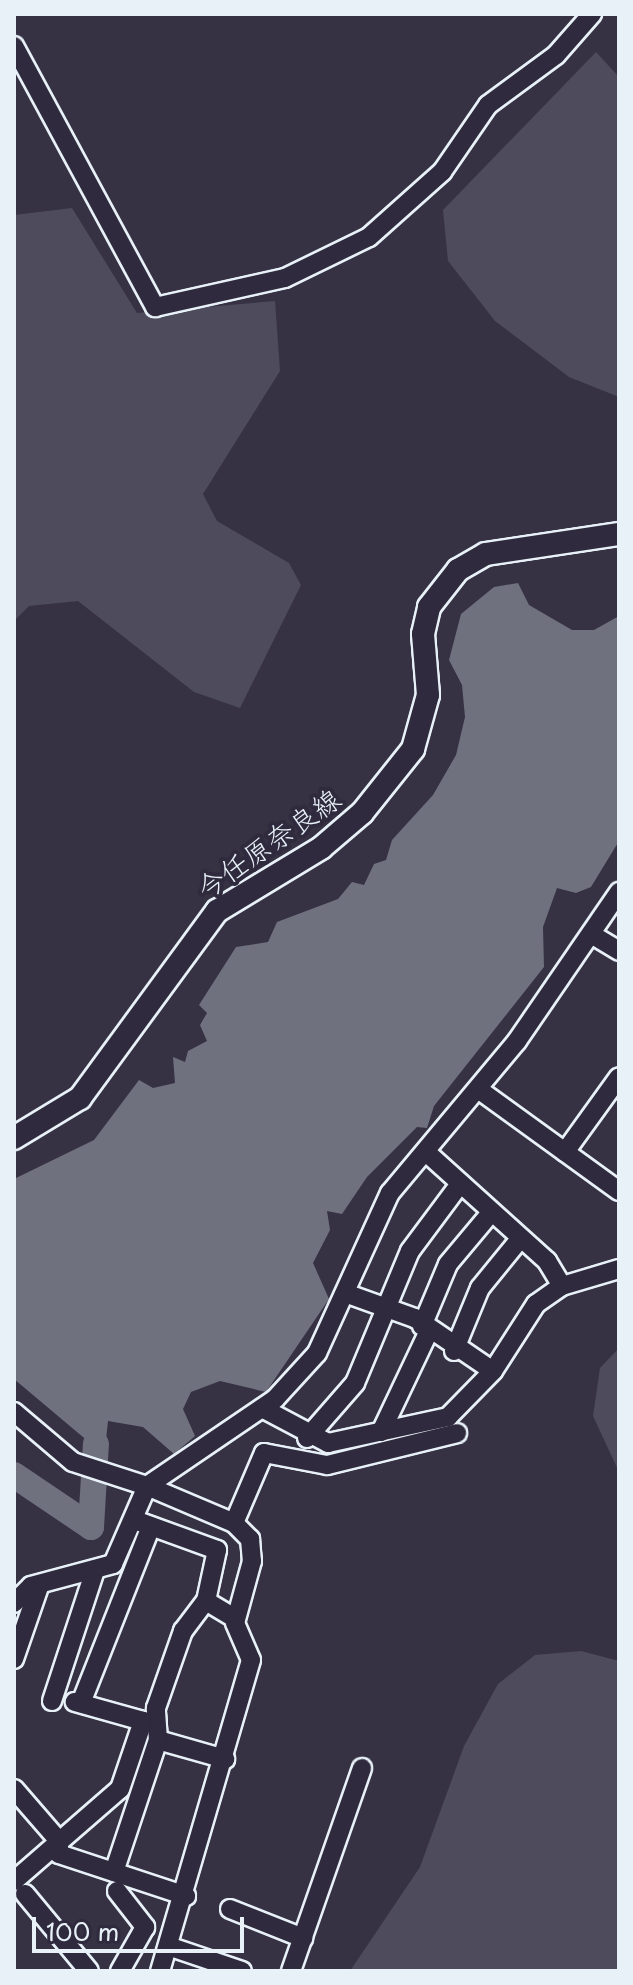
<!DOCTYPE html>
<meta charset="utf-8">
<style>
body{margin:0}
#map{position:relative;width:633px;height:1985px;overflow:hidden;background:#363244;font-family:"Playpen Sans","Klee One",sans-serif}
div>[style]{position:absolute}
.green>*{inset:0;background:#4d4b5c}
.water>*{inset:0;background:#70717f}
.river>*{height:26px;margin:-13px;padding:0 13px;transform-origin:13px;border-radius:13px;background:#70717f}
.roads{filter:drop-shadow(2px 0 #e8f1f8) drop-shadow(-2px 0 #e8f1f8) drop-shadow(0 2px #e8f1f8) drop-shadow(0 -2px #e8f1f8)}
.minor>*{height:18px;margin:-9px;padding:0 9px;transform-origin:9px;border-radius:9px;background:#2f2a3d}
.major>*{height:22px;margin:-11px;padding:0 11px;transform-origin:11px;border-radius:11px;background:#2f2a3d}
span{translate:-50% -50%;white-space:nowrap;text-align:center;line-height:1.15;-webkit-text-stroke:8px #2f2a3d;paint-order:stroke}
.street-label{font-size:28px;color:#e8f1f8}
.frame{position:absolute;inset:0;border:16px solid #e8f1f8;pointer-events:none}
.scale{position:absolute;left:32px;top:1917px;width:212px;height:36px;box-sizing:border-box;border:4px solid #e8f1f8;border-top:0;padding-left:10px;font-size:24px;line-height:28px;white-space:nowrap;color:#e8f1f8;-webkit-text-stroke:6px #2f2a3d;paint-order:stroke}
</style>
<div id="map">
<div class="green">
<i style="clip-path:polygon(596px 52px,619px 77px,619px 397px,569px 377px,495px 321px,448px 261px,443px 210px)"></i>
<i style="clip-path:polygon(72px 208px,137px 313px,275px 301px,280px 371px,203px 494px,217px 521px,289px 563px,301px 585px,240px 708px,194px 692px,78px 601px,29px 606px,14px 621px,14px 215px)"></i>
<i style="clip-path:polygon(619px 1348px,619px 1472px,593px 1416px,600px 1368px)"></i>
<i style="clip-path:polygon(581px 1651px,619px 1661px,619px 1971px,350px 1971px,420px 1867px,464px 1746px,498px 1684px,535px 1655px)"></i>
</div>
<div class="water">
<i style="clip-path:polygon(518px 583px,529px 605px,572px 630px,594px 630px,619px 616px,619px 841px,591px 887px,576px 893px,557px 888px,543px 927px,544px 967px,434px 1106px,427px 1128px,417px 1127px,367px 1177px,342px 1214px,327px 1211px,330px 1230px,313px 1263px,329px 1299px,266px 1392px,220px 1381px,191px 1392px,183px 1409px,195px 1436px,174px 1454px,143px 1427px,108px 1421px,103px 1467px,90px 1463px,90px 1443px,14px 1379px,14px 1179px,94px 1140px,139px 1080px,153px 1088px,175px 1083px,173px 1057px,185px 1062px,188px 1051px,207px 1041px,200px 1025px,207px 1013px,199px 1005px,236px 947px,268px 942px,277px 922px,338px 899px,352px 882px,364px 885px,374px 864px,386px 860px,392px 840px,433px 795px,456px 755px,465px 717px,462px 685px,449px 660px,461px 614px,494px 587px)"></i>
</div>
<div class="river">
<i style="left:14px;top:1475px;width:93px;rotate:34deg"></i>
<i style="left:91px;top:1527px;width:83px;rotate:-86.6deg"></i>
</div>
<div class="roads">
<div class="minor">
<i style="left:14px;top:46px;width:297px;rotate:61.6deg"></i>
<i style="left:155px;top:307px;width:133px;rotate:-12.6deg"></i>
<i style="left:285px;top:278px;width:93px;rotate:-26deg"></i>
<i style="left:369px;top:237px;width:98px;rotate:-41.7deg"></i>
<i style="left:442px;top:172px;width:81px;rotate:-55.5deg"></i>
<i style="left:488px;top:105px;width:84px;rotate:-36.3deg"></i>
<i style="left:556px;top:55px;width:55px;rotate:-48.7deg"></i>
<i style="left:591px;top:934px;width:33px;rotate:31deg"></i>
<i style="left:478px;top:1089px;width:174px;rotate:35.9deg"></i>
<i style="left:426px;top:1152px;width:163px;rotate:42deg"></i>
<i style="left:547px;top:1261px;width:29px;rotate:59deg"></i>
<i style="left:565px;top:1152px;width:92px;rotate:-54.2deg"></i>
<i style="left:345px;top:1293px;width:74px;rotate:19.7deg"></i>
<i style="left:415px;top:1318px;width:94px;rotate:34.2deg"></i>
<i style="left:493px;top:1371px;width:80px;rotate:-57.3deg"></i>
<i style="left:536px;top:1304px;width:32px;rotate:-35deg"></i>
<i style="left:562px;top:1286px;width:59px;rotate:-16.6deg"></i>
<i style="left:422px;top:1326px;width:67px;rotate:-67.2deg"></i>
<i style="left:448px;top:1264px;width:64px;rotate:-50.1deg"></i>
<i style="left:454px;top:1351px;width:68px;rotate:-67.6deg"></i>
<i style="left:480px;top:1288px;width:63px;rotate:-50.8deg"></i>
<i style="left:262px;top:1408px;width:75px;rotate:27.9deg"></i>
<i style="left:328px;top:1443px;width:123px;rotate:-12.2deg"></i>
<i style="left:448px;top:1417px;width:64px;rotate:-45.6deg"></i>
<i style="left:14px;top:1412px;width:77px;rotate:40.3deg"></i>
<i style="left:73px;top:1462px;width:78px;rotate:18deg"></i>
<i style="left:147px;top:1486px;width:155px;rotate:-34.2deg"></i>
<i style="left:275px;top:1399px;width:62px;rotate:-47.6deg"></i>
<i style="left:317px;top:1353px;width:176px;rotate:-65.5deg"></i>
<i style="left:390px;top:1193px;width:198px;rotate:-50.1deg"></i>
<i style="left:517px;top:1041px;width:181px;rotate:-55.6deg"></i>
<i style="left:381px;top:1432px;width:110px;rotate:-64.6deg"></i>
<i style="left:307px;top:1438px;width:73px;rotate:-48.9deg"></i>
<i style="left:355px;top:1383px;width:143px;rotate:-67.4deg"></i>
<i style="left:410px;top:1251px;width:84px;rotate:-53.3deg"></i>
<i style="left:140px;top:1522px;width:82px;rotate:20deg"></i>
<i style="left:217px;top:1550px;width:52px;rotate:102.2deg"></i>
<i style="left:206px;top:1601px;width:35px;rotate:31deg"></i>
<i style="left:234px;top:1523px;width:76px;rotate:-66.8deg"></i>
<i style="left:264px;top:1453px;width:64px;rotate:10.8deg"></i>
<i style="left:327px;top:1465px;width:134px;rotate:-13.8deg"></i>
<i style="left:14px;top:1603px;width:24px;rotate:-45deg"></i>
<i style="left:31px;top:1586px;width:85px;rotate:-15deg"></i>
<i style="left:113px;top:1564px;width:85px;rotate:-66.4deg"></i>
<i style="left:147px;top:1486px;width:95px;rotate:23deg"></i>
<i style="left:234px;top:1523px;width:23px;rotate:45deg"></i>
<i style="left:250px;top:1539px;width:22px;rotate:85deg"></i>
<i style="left:252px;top:1561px;width:64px;rotate:105.3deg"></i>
<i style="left:235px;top:1623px;width:40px;rotate:66.6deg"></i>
<i style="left:251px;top:1660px;width:324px;rotate:106.3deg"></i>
<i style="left:14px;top:1659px;width:79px;rotate:-70.9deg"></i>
<i style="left:52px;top:1701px;width:138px;rotate:-71.8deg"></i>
<i style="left:81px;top:1703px;width:190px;rotate:-68.4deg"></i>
<i style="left:158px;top:1740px;width:70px;rotate:15.8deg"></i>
<i style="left:14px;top:1789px;width:69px;rotate:49.1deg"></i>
<i style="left:59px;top:1841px;width:13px;rotate:90deg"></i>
<i style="left:59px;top:1854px;width:134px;rotate:18.3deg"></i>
<i style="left:114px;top:1872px;width:139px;rotate:-71.6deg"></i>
<i style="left:158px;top:1740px;width:32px;rotate:-94deg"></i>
<i style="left:156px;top:1708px;width:82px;rotate:-70.7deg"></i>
<i style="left:183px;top:1631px;width:38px;rotate:-53deg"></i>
<i style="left:14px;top:1881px;width:140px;rotate:-41deg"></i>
<i style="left:120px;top:1789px;width:72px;rotate:-71.3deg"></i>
<i style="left:143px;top:1721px;width:71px;rotate:-164.4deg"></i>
<i style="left:117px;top:1891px;width:46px;rotate:52.1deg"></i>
<i style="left:145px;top:1927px;width:51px;rotate:119.6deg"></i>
<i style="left:25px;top:1894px;width:100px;rotate:50.3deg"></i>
<i style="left:230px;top:1909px;width:79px;rotate:21.7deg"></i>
<i style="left:168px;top:1946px;width:78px;rotate:18.7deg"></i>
<i style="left:291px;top:1971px;width:215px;rotate:-70.7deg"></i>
</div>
<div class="major">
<i style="left:14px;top:1138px;width:77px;rotate:-31.2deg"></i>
<i style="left:80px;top:1098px;width:232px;rotate:-53.8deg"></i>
<i style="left:217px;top:911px;width:122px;rotate:-31.2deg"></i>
<i style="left:321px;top:848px;width:54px;rotate:-40.5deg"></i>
<i style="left:362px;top:813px;width:82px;rotate:-51.4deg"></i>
<i style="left:413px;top:749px;width:56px;rotate:-74.5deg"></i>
<i style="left:428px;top:695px;width:61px;rotate:-94.7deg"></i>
<i style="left:423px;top:634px;width:28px;rotate:-77deg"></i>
<i style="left:429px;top:607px;width:47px;rotate:-51.9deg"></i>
<i style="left:458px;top:570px;width:32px;rotate:-30deg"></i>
<i style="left:486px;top:554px;width:134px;rotate:-8.6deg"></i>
</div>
</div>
<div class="street-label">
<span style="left:268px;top:843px;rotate:-35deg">今任原奈良線</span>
</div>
<div class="frame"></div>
<div class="scale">100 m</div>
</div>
